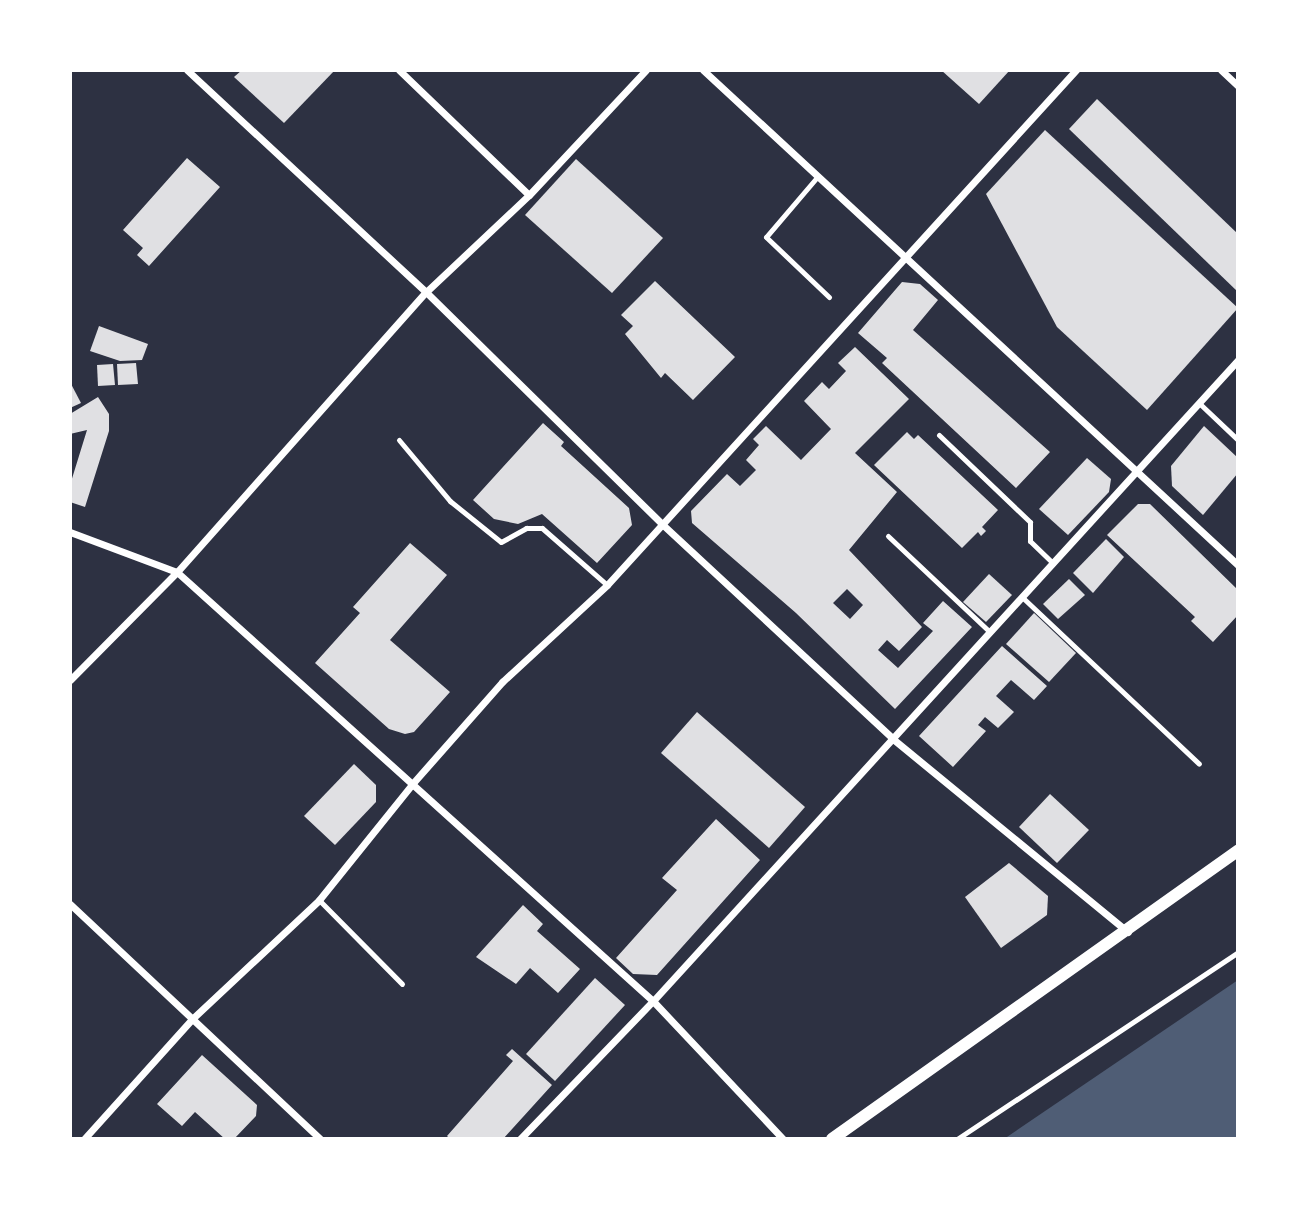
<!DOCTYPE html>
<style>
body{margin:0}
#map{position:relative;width:1308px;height:1209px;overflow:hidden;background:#2d3142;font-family:"Varela Round",sans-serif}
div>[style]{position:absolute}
.water>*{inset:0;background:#4f5d75}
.building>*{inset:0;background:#e0e0e3}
.service>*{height:5px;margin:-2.5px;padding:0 2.5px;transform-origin:2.5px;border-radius:2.5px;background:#fff}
.minor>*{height:7px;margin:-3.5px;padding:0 3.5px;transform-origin:3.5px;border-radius:3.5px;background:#fff}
.tertiary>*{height:12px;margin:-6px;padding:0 6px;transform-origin:6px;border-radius:6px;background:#fff}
span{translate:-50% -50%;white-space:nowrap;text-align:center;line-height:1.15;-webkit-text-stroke:7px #fff;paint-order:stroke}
.frame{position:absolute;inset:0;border:72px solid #fff;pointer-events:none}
</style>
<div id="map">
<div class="water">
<i style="clip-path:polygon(1238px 980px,1238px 1139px,1004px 1139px)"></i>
</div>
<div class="building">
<i style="clip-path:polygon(242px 70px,335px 70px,284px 123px,234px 77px)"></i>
<i style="clip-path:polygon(941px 70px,1010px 70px,979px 104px)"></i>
<i style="clip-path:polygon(1097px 99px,1238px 234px,1238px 292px,1069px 129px)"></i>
<i style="clip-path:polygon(1045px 130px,1238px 308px,1147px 410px,1057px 327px,986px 194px)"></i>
<i style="clip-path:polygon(187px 158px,220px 187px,149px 266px,137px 255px,143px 248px,123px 230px)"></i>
<i style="clip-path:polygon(576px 159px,663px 238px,612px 293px,525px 215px)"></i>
<i style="clip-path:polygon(655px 281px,735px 357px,693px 400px,665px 373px,661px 378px,625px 334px,633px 326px,621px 315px)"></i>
<i style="clip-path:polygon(902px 282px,920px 284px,938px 300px,913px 330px,1050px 452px,1016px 488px,882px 363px,887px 358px,858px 333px)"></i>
<i style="clip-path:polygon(99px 326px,148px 344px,142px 360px,120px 361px,90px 351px)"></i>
<i style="clip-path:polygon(evenodd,855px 347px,909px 399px,855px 453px,897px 492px,849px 550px,922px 627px,899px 651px,887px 640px,878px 650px,898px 668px,933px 631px,923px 623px,943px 601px,972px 627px,895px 709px,796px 613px,692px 523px,691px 511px,727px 474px,740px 486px,756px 470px,746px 460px,759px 445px,753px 439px,766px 426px,801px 460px,831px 429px,804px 401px,822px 382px,829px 389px,846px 371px,838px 363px,855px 347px,847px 589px,863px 605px,850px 619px,833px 603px,847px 589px)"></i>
<i style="clip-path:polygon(136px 363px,138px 384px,118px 385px,117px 364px)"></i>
<i style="clip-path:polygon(113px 364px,115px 385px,98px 386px,97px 365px)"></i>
<i style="clip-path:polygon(70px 382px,81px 403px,70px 408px)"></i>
<i style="clip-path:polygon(98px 397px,109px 414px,109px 431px,85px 507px,70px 502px,70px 485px,87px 430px,70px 434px,70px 414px)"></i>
<i style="clip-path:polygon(543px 423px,564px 442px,561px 446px,629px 508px,632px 525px,597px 563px,542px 514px,518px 524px,494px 519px,473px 500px)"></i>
<i style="clip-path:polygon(1204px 426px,1238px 458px,1238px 473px,1203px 515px,1172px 486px,1171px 466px)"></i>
<i style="clip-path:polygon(907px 432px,914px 439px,918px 435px,998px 510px,982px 527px,986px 531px,981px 536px,978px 532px,962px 548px,874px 465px)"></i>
<i style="clip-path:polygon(1087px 458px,1111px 479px,1109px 492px,1068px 535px,1039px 509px)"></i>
<i style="clip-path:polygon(1138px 504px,1150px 504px,1238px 590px,1238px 615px,1213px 642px,1191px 621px,1195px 617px,1107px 535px)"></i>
<i style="clip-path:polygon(1106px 539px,1124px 557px,1093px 593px,1073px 573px)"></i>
<i style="clip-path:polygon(410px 543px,447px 575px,390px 640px,450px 692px,414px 732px,405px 734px,389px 729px,315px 663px,360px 613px,353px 607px)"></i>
<i style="clip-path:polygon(989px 574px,1012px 595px,986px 622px,963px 602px)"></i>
<i style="clip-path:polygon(1069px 579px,1085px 595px,1058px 619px,1043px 604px)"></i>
<i style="clip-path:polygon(1034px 613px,1076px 653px,1049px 682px,1006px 644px)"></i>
<i style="clip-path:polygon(1002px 646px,1047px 686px,1034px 700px,1011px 680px,996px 696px,1014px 712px,998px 728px,985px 717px,978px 725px,986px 731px,953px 767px,919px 736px)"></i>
<i style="clip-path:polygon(697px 712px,805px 807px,769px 848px,661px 753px)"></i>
<i style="clip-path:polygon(354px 764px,376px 785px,376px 802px,335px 845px,304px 816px)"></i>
<i style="clip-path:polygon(1050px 794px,1089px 830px,1057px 863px,1019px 827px)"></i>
<i style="clip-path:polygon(716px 819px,760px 860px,657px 975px,633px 974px,616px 958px,677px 890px,662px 878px)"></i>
<i style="clip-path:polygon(1009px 863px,1048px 896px,1047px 915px,1001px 948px,965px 897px)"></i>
<i style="clip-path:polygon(523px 905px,543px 924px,537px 931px,580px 969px,558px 993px,530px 968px,516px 984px,476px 957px)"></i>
<i style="clip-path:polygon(595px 978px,625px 1005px,555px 1081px,526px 1054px)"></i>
<i style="clip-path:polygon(512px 1049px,552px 1085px,503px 1139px,450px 1139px,447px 1136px,513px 1061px,506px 1055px)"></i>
<i style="clip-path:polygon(202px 1055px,257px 1105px,256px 1116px,234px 1139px,225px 1139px,195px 1112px,182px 1126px,157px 1104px)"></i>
</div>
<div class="service">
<i style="left:818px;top:176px;width:80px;rotate:130.4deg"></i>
<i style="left:766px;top:237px;width:87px;rotate:43.6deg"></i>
<i style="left:1199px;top:403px;width:54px;rotate:43.5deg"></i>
<i style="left:939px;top:435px;width:126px;rotate:43.7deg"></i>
<i style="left:1030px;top:522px;width:19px;rotate:90deg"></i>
<i style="left:1030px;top:541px;width:32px;rotate:44deg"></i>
<i style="left:399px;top:440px;width:80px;rotate:50.1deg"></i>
<i style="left:450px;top:501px;width:65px;rotate:38.8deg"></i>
<i style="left:501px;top:542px;width:29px;rotate:-29deg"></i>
<i style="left:526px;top:528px;width:16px"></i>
<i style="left:542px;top:528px;width:86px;rotate:41.2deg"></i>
<i style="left:888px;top:536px;width:140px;rotate:43.3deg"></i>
<i style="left:1022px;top:597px;width:243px;rotate:43.3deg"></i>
<i style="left:319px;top:900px;width:118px;rotate:45.3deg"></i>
<i style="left:957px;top:1139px;width:338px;rotate:-33.6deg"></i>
</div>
<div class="minor">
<i style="left:187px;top:70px;width:326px;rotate:42.9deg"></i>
<i style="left:426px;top:292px;width:331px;rotate:44.5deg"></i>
<i style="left:662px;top:524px;width:316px;rotate:42.9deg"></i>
<i style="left:893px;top:739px;width:304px;rotate:39.4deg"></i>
<i style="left:399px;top:70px;width:180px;rotate:43.9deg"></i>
<i style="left:703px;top:70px;width:729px;rotate:42.78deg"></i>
<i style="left:1221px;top:70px;width:23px;rotate:43deg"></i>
<i style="left:70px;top:532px;width:114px;rotate:20.5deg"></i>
<i style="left:177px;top:572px;width:641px;rotate:42.03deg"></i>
<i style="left:653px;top:1001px;width:190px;rotate:46.7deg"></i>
<i style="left:70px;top:680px;width:152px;rotate:-45.3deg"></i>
<i style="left:177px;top:572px;width:375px;rotate:-48.4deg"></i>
<i style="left:426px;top:292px;width:141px;rotate:-43.3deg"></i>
<i style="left:529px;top:195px;width:171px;rotate:-46.9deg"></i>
<i style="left:70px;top:904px;width:343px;rotate:43.2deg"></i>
<i style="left:84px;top:1139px;width:161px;rotate:-48deg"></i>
<i style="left:192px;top:1019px;width:174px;rotate:-43.1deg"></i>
<i style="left:319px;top:900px;width:150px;rotate:-51.2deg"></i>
<i style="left:413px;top:783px;width:135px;rotate:-48.6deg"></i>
<i style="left:502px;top:682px;width:143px;rotate:-42.7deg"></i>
<i style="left:607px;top:585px;width:697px;rotate:-47.68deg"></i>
<i style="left:520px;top:1139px;width:192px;rotate:-46.1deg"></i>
<i style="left:653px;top:1001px;width:868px;rotate:-47.62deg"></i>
</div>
<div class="tertiary">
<i style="left:832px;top:1139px;width:498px;rotate:-35.4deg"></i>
</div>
<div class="frame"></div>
</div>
